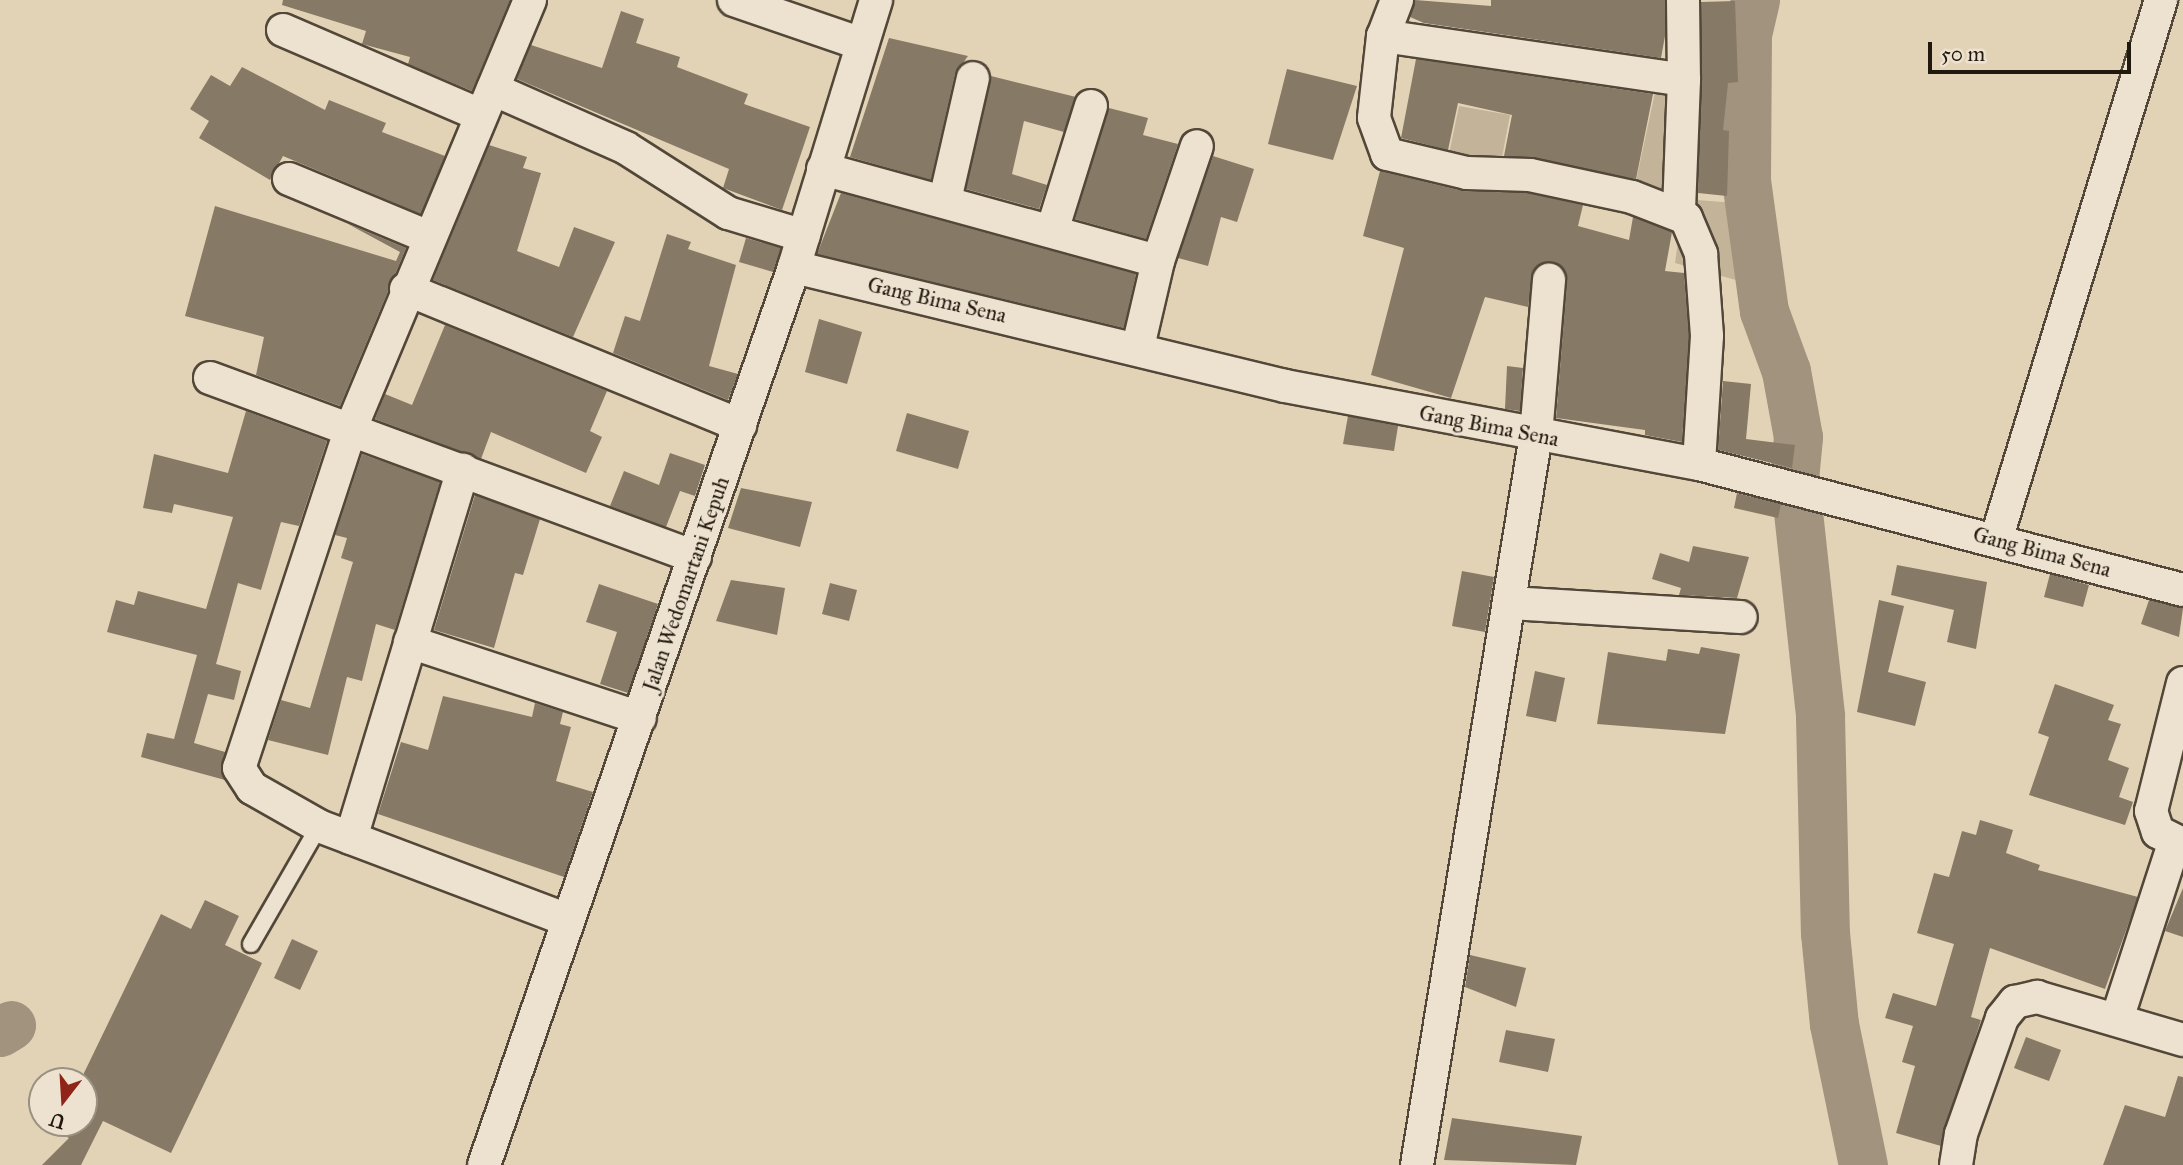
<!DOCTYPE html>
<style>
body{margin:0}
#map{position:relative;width:2183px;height:1165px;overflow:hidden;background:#e3d3b6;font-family:"IM FELL Great Primer",serif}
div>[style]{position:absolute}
.green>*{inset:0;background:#c2b399}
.river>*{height:49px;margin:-24.5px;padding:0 24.5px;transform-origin:24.5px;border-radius:24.5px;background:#a1937d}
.building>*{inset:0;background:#867965}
.roads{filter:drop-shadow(2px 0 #524738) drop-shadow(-2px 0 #524738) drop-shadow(0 2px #524738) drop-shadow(0 -2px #524738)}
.service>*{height:16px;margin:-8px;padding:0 8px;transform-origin:8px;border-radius:8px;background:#ede2d0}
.minor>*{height:32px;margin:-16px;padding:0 16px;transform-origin:16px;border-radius:16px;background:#ede2d0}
span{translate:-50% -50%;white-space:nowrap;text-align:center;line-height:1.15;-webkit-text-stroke:6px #ede2d0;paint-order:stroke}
.street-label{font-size:21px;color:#21180e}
.north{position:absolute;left:28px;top:1067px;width:70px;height:70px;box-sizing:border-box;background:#ede2d0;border:2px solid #9b9182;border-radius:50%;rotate:197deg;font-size:19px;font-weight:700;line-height:28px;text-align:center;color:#21180e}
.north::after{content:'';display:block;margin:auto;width:24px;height:32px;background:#8f2418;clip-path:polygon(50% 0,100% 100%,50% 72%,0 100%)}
.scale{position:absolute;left:1928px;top:42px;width:203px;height:32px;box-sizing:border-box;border:4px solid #21180e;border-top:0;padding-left:9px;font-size:21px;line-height:24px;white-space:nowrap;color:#21180e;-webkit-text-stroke:5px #ede2d0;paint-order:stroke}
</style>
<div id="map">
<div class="green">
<i style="clip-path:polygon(1657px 83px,1680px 87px,1677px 201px,1635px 186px)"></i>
<i style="clip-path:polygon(1459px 106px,1510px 115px,1499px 173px,1447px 164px)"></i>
<i style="clip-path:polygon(1684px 199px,1736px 203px,1743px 282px,1675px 263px)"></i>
</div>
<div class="river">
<i style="left:1755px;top:0;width:36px;rotate:103deg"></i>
<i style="left:1747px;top:35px;width:145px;rotate:90.4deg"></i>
<i style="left:1746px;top:180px;width:132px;rotate:82.2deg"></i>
<i style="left:1764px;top:311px;width:64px;rotate:69.9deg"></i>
<i style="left:1786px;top:371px;width:67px;rotate:79.7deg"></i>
<i style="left:1798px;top:437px;width:42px;rotate:95.4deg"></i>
<i style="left:1798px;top:512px;width:205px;rotate:83.8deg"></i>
<i style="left:1820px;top:716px;width:217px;rotate:88.7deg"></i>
<i style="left:1825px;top:933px;width:91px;rotate:84.4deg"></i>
<i style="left:1834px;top:1024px;width:144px;rotate:78.4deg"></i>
<i style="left:0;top:1032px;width:13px;rotate:-32deg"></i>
</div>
<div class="building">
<i style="clip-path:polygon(283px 0,510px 0,472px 91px,408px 64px,410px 57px,362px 44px,366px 31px,282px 5px)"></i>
<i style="clip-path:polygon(1415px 0,1491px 6px,1491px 0,1665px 0,1665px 36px,1661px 58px,1424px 23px,1410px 17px)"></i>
<i style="clip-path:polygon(1735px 1px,1738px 82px,1728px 83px,1723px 130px,1729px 131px,1727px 196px,1698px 193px,1701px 2px)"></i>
<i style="clip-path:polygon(621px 11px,644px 19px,636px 43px,680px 57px,677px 67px,748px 94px,744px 104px,810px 127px,782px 210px,723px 188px,729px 169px,517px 79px,531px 45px,602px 68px)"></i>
<i style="clip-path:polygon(889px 38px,968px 56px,955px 74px,931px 180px,850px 157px)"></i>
<i style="clip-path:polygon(1416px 59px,1653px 94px,1636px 179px,1504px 156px,1512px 115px,1458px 103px,1448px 150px,1401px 138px)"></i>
<i style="clip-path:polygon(242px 67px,325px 110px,329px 100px,386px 123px,382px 132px,445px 156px,421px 214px,283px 156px,270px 180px,199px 138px,209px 121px,190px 109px,211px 75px,230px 86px)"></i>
<i style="clip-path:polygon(1287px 69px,1357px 86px,1333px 160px,1268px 144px)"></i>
<i style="clip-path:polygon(991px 76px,1076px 97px,1064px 132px,1024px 121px,1012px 174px,1047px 185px,1039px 209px,966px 189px)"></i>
<i style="clip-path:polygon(1109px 108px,1148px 118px,1143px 135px,1178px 144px,1146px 239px,1075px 219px)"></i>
<i style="clip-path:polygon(489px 145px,527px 157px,523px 168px,541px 173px,517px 251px,559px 267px,574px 227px,615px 242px,573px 337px,433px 280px)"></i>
<i style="clip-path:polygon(1213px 156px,1254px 169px,1237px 222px,1221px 217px,1208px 266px,1178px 258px)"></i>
<i style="clip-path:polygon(1380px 171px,1463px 191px,1528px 193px,1583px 205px,1578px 226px,1629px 240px,1633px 217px,1672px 232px,1665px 271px,1684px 273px,1689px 336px,1682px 442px,1645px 435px,1645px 430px,1556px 418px,1567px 282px,1551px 262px,1534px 270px,1528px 307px,1485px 297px,1451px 398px,1371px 375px,1404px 248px,1363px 236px)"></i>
<i style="clip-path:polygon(841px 193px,1136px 274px,1124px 328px,817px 254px)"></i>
<i style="clip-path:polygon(215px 206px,396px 261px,400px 252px,348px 224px,406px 248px,340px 406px,256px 375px,264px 337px,185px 316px)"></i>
<i style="clip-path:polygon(667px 234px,691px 242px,688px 249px,736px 265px,709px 366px,738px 374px,728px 400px,613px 353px,625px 316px,640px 321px)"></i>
<i style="clip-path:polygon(746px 238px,781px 248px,773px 272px,739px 262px)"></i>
<i style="clip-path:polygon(819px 319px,862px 332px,847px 384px,805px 372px)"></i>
<i style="clip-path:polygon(445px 325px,607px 391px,590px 431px,602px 437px,586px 473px,491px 432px,481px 459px,375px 419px,385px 394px,412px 405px)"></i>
<i style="clip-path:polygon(1507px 366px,1523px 368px,1520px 411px,1505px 409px)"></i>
<i style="clip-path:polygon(1723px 381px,1751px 384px,1746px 439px,1795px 445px,1792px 468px,1718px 450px)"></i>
<i style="clip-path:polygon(246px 411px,327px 441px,299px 526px,281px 522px,261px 590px,238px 583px,216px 664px,241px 671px,234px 700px,208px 694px,194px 743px,225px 752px,225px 780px,141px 757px,147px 733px,174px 739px,197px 655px,107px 632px,116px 600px,134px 605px,138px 591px,206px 609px,233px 517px,174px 504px,172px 513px,143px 508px,154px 454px,228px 473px)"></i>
<i style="clip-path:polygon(907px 413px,969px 431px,958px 469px,896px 451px)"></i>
<i style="clip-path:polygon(1348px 416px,1398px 426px,1394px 451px,1343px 444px)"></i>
<i style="clip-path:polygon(670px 453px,705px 465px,695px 496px,680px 491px,666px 527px,610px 506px,624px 471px,659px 485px)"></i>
<i style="clip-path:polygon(362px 454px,440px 482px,395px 630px,376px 624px,362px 681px,347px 677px,328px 755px,268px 740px,281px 700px,310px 708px,353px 562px,341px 558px,347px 538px,335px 535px)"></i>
<i style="clip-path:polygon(741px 488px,812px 502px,800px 547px,728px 528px)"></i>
<i style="clip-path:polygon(1737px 493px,1781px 504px,1778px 518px,1734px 508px)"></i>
<i style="clip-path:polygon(475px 495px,540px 519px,523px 575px,515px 573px,494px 648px,434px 630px)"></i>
<i style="clip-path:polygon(1693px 546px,1749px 557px,1737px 598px,1679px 595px,1681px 588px,1652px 579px,1660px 553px,1689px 562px)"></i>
<i style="clip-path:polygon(1897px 565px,1987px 582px,1976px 649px,1947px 642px,1954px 610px,1891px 595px)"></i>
<i style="clip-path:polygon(1462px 571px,1494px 577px,1485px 632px,1452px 626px)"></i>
<i style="clip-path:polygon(2050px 574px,2089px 585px,2083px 607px,2044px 597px)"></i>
<i style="clip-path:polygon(731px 580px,785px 588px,777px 635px,716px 621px)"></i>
<i style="clip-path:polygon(830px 583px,857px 590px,849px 621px,822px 614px)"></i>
<i style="clip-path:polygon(599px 584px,658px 604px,628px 693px,600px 684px,617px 632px,586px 622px)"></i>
<i style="clip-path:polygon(1879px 600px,1904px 606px,1888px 672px,1926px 682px,1915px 726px,1857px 712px)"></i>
<i style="clip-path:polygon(2149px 600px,2183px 608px,2179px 637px,2141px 624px)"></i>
<i style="clip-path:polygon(1701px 647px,1740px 654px,1725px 734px,1597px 724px,1608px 652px,1666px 661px,1668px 649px,1699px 654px)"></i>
<i style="clip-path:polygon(1535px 671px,1565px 678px,1556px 722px,1526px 716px)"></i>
<i style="clip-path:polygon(2055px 684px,2114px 705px,2108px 720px,2121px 724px,2108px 760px,2129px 768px,2119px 797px,2133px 802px,2125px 825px,2029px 795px,2049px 737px,2038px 733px)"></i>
<i style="clip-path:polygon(443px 696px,532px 717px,535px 703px,563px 712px,560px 724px,571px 727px,556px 781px,593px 792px,564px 877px,378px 814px,401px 742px,428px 750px)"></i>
<i style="clip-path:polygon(1980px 820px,2013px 830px,2006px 853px,2040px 865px,2038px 870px,2138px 897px,2105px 989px,1990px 948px,1971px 1017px,1981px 1020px,1941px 1146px,1896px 1133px,1915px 1066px,1902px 1062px,1913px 1026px,1885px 1018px,1893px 993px,1936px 1006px,1954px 944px,1917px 933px,1934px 873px,1949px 877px,1962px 831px,1976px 835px)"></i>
<i style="clip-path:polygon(2183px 888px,2183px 937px,2165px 931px)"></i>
<i style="clip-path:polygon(205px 900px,239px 916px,225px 945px,262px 963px,171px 1153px,103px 1121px,81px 1165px,42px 1165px,69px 1138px,38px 1123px,84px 1123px,84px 1073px,161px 914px,191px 929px)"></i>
<i style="clip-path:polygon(292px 939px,318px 951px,300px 990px,274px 978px)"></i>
<i style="clip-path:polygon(1470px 955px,1526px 968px,1516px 1007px,1465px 987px)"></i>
<i style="clip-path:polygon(1506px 1030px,1555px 1039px,1548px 1072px,1499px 1062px)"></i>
<i style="clip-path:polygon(2026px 1037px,2061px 1050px,2049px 1081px,2014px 1068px)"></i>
<i style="clip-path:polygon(2178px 1076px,2183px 1077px,2183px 1165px,2103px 1165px,2125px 1105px,2165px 1117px)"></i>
<i style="clip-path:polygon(1452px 1118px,1582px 1136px,1576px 1165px,1444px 1160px)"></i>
</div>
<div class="roads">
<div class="service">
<i style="left:251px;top:944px;width:136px;rotate:-60deg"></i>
</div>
<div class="minor">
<i style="left:530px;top:0;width:464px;rotate:112.7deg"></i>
<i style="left:351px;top:428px;width:358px;rotate:108.2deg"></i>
<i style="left:239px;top:768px;width:24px;rotate:57deg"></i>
<i style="left:252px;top:788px;width:77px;rotate:29.6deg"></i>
<i style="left:319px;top:826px;width:266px;rotate:20.7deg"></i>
<i style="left:734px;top:0;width:135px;rotate:19deg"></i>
<i style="left:1397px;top:0;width:39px;rotate:111deg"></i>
<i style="left:1383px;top:36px;width:82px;rotate:96.3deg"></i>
<i style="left:1374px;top:118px;width:38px;rotate:70deg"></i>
<i style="left:1387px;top:154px;width:82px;rotate:13.4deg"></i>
<i style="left:1467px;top:173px;width:63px;rotate:1.8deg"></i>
<i style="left:1530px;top:175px;width:104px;rotate:12.2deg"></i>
<i style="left:1632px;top:197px;width:58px;rotate:21.3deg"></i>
<i style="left:1686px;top:218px;width:39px;rotate:67deg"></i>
<i style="left:1701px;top:254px;width:82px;rotate:85.8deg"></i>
<i style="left:1707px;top:336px;width:128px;rotate:93.6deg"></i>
<i style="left:1683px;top:0;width:80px;rotate:89.3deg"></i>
<i style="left:283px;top:30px;width:212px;rotate:23.3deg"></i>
<i style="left:1383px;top:36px;width:304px;rotate:8.3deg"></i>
<i style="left:1684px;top:80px;width:130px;rotate:92.2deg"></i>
<i style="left:493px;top:89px;width:145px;rotate:23.9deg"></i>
<i style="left:626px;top:148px;width:121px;rotate:32.5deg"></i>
<i style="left:728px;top:213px;width:79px;rotate:16.8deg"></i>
<i style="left:823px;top:169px;width:347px;rotate:15.4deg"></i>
<i style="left:1158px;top:261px;width:121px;rotate:-71.3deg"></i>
<i style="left:289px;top:179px;width:148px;rotate:22.6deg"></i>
<i style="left:945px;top:200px;width:125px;rotate:-77.1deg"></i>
<i style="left:1052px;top:231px;width:131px;rotate:-72.7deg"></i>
<i style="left:794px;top:267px;width:505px;rotate:13.62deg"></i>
<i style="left:1285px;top:386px;width:421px;rotate:10.7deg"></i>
<i style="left:1699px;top:464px;width:500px;rotate:14.59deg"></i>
<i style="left:406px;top:289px;width:361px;rotate:22.2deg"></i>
<i style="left:1138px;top:347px;width:88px;rotate:-76.9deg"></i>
<i style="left:210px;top:378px;width:517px;rotate:20.26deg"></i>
<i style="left:1996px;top:540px;width:565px;rotate:-73.01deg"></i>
<i style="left:1510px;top:603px;width:231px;rotate:3.5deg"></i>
<i style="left:410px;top:642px;width:242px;rotate:18.3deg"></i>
<i style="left:2183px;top:683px;width:132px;rotate:104deg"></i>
<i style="left:2151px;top:811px;width:22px;rotate:72deg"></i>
<i style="left:2158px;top:832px;width:28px;rotate:26deg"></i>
<i style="left:351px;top:838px;width:385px;rotate:-73.1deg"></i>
<i style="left:2117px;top:1019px;width:187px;rotate:-72deg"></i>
<i style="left:484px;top:1165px;width:950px;rotate:-70.95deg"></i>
<i style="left:794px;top:267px;width:279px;rotate:-72.9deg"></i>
<i style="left:1417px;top:1165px;width:740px;rotate:-80.74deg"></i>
<i style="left:1536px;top:435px;width:156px;rotate:-85.2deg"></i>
<i style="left:1956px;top:1165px;width:31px;rotate:-81deg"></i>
<i style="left:1961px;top:1134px;width:123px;rotate:-70.5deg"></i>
<i style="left:2002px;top:1018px;width:21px;rotate:-51deg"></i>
<i style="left:2015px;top:1002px;width:23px;rotate:-13deg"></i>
<i style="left:2037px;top:997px;width:152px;rotate:16.4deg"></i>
</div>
</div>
<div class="street-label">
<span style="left:937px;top:300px;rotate:13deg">Gang Bima Sena</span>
<span style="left:1489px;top:426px;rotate:11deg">Gang Bima Sena</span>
<span style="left:2042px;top:552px;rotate:15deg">Gang Bima Sena</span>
<span style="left:686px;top:584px;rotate:-71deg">Jalan Wedomartani Kepuh</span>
</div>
<div class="north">U</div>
<div class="scale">50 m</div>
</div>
